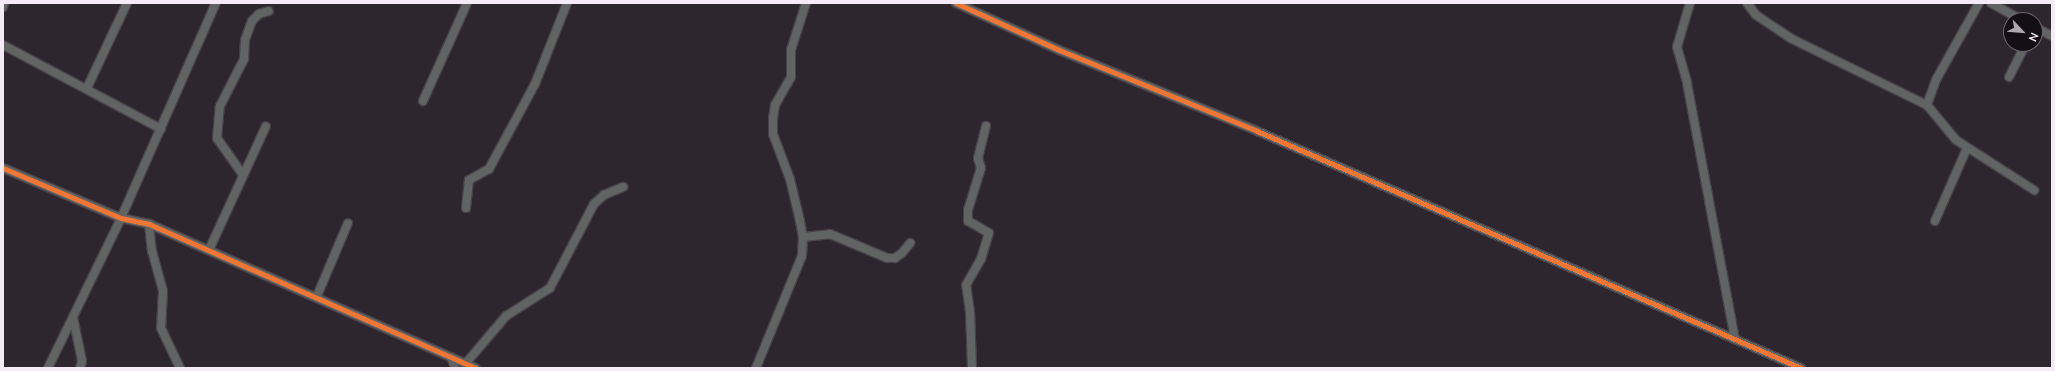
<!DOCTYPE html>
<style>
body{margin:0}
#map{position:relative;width:2055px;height:371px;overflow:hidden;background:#2d262e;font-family:"Nunito Sans",sans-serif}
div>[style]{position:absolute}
.roads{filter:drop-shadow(1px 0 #484249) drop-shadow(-1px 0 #484249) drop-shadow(0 1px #484249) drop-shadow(0 -1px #484249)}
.minor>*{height:8px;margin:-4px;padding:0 4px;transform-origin:4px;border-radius:4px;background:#626464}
.cycleway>*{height:5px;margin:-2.5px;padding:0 2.5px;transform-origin:2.5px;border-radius:2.5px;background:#f07635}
span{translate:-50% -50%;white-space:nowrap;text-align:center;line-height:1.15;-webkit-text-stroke:4px #140e15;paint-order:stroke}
.frame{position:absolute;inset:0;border:4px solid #f5ebf6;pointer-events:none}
.north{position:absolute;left:2003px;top:12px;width:40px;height:40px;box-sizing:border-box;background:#140e15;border:1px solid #6e666f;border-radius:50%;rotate:116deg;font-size:11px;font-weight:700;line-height:16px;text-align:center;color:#f5ebf6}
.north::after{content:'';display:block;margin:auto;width:14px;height:18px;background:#afa6b0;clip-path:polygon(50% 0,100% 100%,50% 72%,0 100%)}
</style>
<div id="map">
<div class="roads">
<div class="minor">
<i style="left:956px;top:3px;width:113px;rotate:24.5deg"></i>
<i style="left:1059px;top:50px;width:214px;rotate:22.2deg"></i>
<i style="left:1257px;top:131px;width:593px;rotate:23.54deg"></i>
<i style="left:1690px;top:3px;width:46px;rotate:106.5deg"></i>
<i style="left:1677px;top:47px;width:37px;rotate:74deg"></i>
<i style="left:1687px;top:83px;width:261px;rotate:79.4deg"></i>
<i style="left:1747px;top:3px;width:15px;rotate:53deg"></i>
<i style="left:1756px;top:15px;width:43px;rotate:33.7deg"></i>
<i style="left:1792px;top:39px;width:150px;rotate:26.1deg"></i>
<i style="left:1979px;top:3px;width:88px;rotate:119.2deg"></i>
<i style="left:1936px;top:80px;width:27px;rotate:110deg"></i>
<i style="left:1927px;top:105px;width:45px;rotate:50.4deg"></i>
<i style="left:1956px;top:140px;width:93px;rotate:32.7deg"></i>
<i style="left:1991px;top:3px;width:35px;rotate:29deg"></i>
<i style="left:3px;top:7px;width:4px;rotate:-76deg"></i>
<i style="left:2035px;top:27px;width:19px;rotate:28deg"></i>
<i style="left:3px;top:45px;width:179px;rotate:28deg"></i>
<i style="left:2009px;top:77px;width:37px;rotate:-63deg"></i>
<i style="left:87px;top:88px;width:94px;rotate:-64.8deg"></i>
<i style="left:423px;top:101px;width:107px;rotate:-65.8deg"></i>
<i style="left:3px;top:168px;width:128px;rotate:23deg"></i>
<i style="left:121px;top:218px;width:29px;rotate:12deg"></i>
<i style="left:149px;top:224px;width:357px;rotate:23.8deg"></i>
<i style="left:243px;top:175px;width:45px;rotate:-125.1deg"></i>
<i style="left:217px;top:138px;width:32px;rotate:-85deg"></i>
<i style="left:220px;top:106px;width:53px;rotate:-62.9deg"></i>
<i style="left:244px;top:59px;width:19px;rotate:-87deg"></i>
<i style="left:245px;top:40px;width:20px;rotate:-70deg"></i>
<i style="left:252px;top:21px;width:10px;rotate:-45deg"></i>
<i style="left:259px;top:14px;width:10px;rotate:-17deg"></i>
<i style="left:466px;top:208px;width:28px;rotate:-84deg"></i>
<i style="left:469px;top:180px;width:23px;rotate:-29deg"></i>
<i style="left:489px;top:169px;width:97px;rotate:-61.6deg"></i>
<i style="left:535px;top:84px;width:87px;rotate:-68.4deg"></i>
<i style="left:1935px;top:221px;width:80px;rotate:-66.3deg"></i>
<i style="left:149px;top:224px;width:27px;rotate:84deg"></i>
<i style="left:152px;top:251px;width:41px;rotate:74.6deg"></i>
<i style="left:163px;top:291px;width:37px;rotate:93deg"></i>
<i style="left:161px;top:328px;width:44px;rotate:64.6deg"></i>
<i style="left:803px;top:237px;width:27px;rotate:-6deg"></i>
<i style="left:830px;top:234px;width:62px;rotate:22.8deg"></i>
<i style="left:887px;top:258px;width:8px"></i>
<i style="left:895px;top:258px;width:9px;rotate:-36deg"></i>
<i style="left:902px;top:253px;width:13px;rotate:-51deg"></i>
<i style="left:209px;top:250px;width:136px;rotate:-65.3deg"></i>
<i style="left:317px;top:296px;width:79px;rotate:-67deg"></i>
<i style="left:73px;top:317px;width:45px;rotate:78.4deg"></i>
<i style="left:82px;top:361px;width:7px;rotate:106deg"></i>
<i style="left:451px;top:357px;width:12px;rotate:70deg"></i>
<i style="left:466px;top:363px;width:62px;rotate:-49.6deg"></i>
<i style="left:506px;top:316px;width:52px;rotate:-32.5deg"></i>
<i style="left:550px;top:288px;width:95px;rotate:-62.4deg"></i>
<i style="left:594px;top:204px;width:13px;rotate:-42deg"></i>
<i style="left:604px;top:195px;width:21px;rotate:-23deg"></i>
<i style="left:48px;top:368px;width:167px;rotate:-64deg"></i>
<i style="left:121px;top:218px;width:235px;rotate:-66.2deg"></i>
<i style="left:756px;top:368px;width:121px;rotate:-67.7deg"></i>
<i style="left:802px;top:256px;width:19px;rotate:-87deg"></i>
<i style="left:803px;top:237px;width:16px;rotate:-101deg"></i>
<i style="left:800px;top:221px;width:43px;rotate:-103.4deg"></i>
<i style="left:790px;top:179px;width:48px;rotate:-110.7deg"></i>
<i style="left:773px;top:134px;width:15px;rotate:-90deg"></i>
<i style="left:773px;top:119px;width:14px;rotate:-82deg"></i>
<i style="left:775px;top:105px;width:32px;rotate:-60deg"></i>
<i style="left:791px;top:77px;width:27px;rotate:-90deg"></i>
<i style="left:791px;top:50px;width:49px;rotate:-72.3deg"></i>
<i style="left:972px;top:368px;width:56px;rotate:-92deg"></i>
<i style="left:970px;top:312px;width:27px;rotate:-98deg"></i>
<i style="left:966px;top:285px;width:30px;rotate:-60deg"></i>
<i style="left:981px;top:259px;width:27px;rotate:-73deg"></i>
<i style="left:989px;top:233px;width:24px;rotate:-150deg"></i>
<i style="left:968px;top:221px;width:11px;rotate:-90deg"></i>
<i style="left:968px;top:210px;width:44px;rotate:-72.8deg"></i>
<i style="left:981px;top:168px;width:10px;rotate:-107deg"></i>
<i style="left:978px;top:158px;width:33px;rotate:-76deg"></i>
</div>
</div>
<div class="cycleway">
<i style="left:956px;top:3px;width:113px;rotate:24.5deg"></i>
<i style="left:1059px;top:50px;width:214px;rotate:22.2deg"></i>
<i style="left:1257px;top:131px;width:593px;rotate:23.54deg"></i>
<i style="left:3px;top:168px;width:128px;rotate:23deg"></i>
<i style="left:121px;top:218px;width:29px;rotate:12deg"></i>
<i style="left:149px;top:224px;width:357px;rotate:23.8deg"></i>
</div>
<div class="frame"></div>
<div class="north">N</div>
</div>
